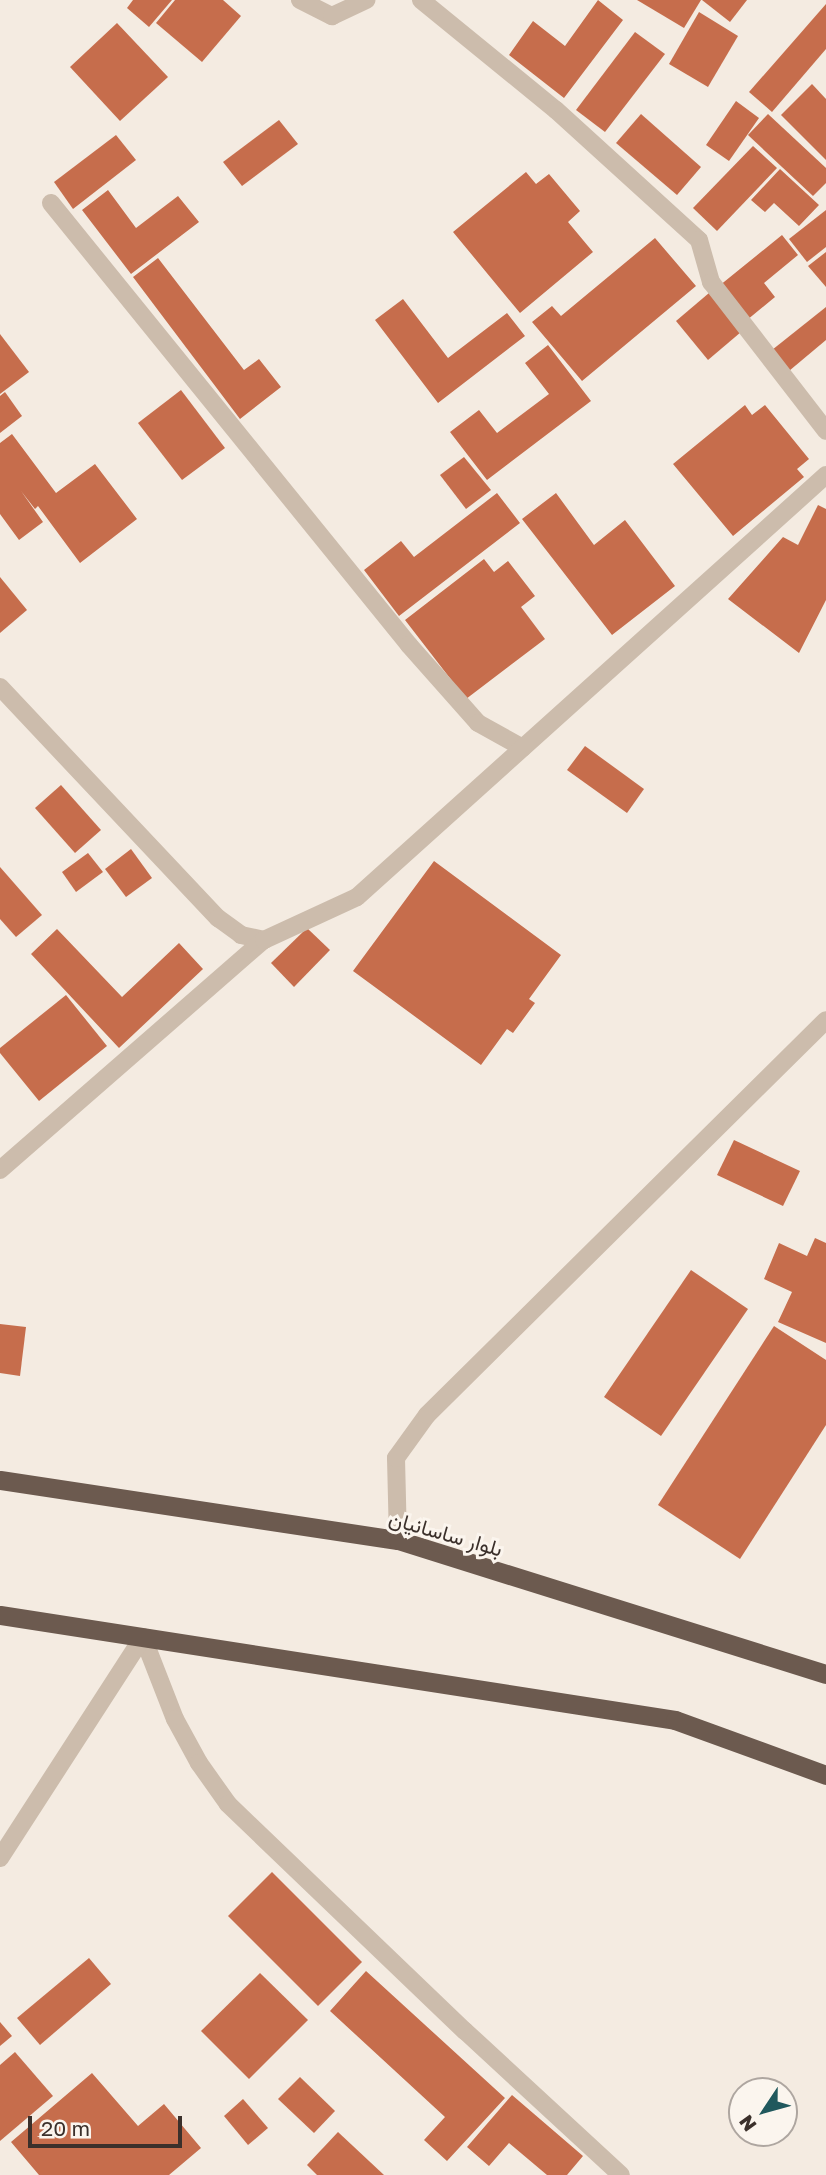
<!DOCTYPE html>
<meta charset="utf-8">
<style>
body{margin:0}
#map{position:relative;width:826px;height:2175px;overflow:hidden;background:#f4ebe1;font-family:"Golos Text",Vazirmatn,sans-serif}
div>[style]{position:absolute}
.building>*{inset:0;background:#c66d4c}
.minor>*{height:18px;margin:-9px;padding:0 9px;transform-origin:9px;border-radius:9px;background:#ccbcac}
.trunk>*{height:19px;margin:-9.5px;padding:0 9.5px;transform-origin:9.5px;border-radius:9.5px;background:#6c5a4f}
span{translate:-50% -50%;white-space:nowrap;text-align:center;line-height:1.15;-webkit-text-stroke:6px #fbf5ee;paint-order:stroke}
.street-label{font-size:21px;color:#3b302b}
.north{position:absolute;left:728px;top:2077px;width:70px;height:70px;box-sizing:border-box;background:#fbf5ee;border:2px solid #aea6a0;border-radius:50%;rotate:234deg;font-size:19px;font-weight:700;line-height:28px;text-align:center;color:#3b302b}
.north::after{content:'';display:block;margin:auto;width:24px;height:32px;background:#20585d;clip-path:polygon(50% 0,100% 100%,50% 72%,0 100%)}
.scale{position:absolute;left:28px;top:2116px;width:154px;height:32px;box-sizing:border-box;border:4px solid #3b302b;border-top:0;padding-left:9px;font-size:21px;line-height:24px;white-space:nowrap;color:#3b302b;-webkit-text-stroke:5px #fbf5ee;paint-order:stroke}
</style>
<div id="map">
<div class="building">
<i style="clip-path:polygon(133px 0,172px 0,149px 27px,127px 8px)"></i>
<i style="clip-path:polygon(175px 0,223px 0,241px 16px,202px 62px,156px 23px)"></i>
<i style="clip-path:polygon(598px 0,623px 20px,564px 98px,509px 55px,533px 21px,565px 46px)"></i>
<i style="clip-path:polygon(637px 0,701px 0,684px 28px)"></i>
<i style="clip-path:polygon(702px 0,747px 0,730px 22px)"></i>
<i style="clip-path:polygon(826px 4px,826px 49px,772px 112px,749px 92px)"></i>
<i style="clip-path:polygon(699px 12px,738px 36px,708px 87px,669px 64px)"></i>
<i style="clip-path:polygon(117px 23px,168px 77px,120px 121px,70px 67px)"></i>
<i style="clip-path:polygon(635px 32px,665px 54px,605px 132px,576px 110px)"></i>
<i style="clip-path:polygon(812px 84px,826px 99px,826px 160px,781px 115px)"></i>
<i style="clip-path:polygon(736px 101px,759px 118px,729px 161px,706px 145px)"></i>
<i style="clip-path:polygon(641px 114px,701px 167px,677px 195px,616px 143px)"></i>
<i style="clip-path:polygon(768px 114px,826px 168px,826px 183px,813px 196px,748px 135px)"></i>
<i style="clip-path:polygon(279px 120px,298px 144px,242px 186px,223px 162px)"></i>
<i style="clip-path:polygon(116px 135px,136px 160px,73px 209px,54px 182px)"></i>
<i style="clip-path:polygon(753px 146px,777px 168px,717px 231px,693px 208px)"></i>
<i style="clip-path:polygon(780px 169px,819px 205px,799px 226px,774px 203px,765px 212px,751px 200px)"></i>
<i style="clip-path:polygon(526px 172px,536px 184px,549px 174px,580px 211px,568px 222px,593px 252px,520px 313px,453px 232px)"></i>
<i style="clip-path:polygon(108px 190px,136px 228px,178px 196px,199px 222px,131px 274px,82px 210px)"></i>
<i style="clip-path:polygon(826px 210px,826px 247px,807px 262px,789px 239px)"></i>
<i style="clip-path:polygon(782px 235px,798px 255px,764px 283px,775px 297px,747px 320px,719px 286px)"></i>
<i style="clip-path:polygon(655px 238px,696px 286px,582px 381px,532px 322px,552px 306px,561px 316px)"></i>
<i style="clip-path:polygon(826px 252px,826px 287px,808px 266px)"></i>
<i style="clip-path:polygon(158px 258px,244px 370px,259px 359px,281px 387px,240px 419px,133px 277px)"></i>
<i style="clip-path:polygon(709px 293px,741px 332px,708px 360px,676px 321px)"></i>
<i style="clip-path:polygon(403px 299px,448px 358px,507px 313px,525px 336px,438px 403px,375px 320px)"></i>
<i style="clip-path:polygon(826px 307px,826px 340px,789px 371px,772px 350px)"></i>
<i style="clip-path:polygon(0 334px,29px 372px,0 394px)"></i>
<i style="clip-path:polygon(548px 345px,591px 401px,487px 480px,450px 432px,479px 410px,497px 433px,549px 394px,525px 363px)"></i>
<i style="clip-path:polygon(181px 390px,225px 448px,182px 480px,138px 423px)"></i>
<i style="clip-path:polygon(5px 392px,22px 416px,0 433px,0 396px)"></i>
<i style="clip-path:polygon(745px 405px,752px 415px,765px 405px,809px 459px,797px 469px,804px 477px,733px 536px,673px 464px)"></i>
<i style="clip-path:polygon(12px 434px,56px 493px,95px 464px,137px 519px,80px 563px,38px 506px,35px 509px,21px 491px,43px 522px,19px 540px,0 514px,0 443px)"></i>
<i style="clip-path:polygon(464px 457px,491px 490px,466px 509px,440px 475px)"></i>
<i style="clip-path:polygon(497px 493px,520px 523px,399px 616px,364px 570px,401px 541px,414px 557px)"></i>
<i style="clip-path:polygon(556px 493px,594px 545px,625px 520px,675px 586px,612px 635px,522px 519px)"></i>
<i style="clip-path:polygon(818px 505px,826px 509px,826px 600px,799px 653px,728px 599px,783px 537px,798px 545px)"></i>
<i style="clip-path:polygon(484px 559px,494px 572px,508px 561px,535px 596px,521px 607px,545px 639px,466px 699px,405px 620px)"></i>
<i style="clip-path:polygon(0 577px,27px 610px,0 633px)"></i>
<i style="clip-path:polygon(585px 746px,644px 789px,627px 813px,567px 770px)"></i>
<i style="clip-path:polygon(61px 785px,101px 830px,75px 853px,35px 808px)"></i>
<i style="clip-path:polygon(131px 849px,152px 878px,126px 897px,105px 869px)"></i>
<i style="clip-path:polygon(88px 853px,103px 872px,76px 892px,62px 872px)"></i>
<i style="clip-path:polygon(434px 861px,561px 955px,529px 999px,535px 1003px,513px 1033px,507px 1029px,481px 1065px,353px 971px)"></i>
<i style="clip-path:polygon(0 867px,42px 915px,16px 937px,0 919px)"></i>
<i style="clip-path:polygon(307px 928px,330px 950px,294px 987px,271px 963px)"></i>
<i style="clip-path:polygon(57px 929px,122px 997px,179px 943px,203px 969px,119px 1048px,31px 954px)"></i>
<i style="clip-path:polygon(66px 995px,107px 1046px,39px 1101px,0 1053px,0 1048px)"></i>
<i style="clip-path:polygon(734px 1140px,800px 1171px,783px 1206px,717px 1175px)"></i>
<i style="clip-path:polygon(815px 1238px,826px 1243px,826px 1343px,778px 1322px,792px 1292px,764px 1279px,779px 1243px,807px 1256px)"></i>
<i style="clip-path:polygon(691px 1270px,748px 1309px,661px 1436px,604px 1397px)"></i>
<i style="clip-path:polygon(0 1324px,26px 1327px,20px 1376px,0 1373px)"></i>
<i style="clip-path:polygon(774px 1326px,826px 1360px,826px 1425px,740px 1559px,658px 1505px)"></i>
<i style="clip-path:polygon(272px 1872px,362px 1962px,318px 2006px,228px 1916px)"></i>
<i style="clip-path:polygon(89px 1958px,111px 1984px,40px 2045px,17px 2018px)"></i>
<i style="clip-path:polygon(366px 1971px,505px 2098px,447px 2161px,424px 2140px,445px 2117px,330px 2011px)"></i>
<i style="clip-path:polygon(260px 1973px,308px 2020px,249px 2079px,201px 2031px)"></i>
<i style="clip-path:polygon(0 2022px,12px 2036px,0 2046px)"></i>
<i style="clip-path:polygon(15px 2052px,53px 2096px,0 2141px,0 2065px)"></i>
<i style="clip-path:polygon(92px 2073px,138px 2126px,164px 2104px,201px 2148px,169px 2175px,39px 2175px,11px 2142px)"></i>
<i style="clip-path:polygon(300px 2077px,335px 2111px,314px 2133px,278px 2099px)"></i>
<i style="clip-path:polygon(512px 2095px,583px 2156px,567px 2175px,547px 2175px,509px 2143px,489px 2166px,467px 2147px)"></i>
<i style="clip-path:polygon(243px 2099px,268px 2128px,248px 2145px,224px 2116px)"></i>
<i style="clip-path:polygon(338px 2132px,384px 2175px,317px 2175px,307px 2165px)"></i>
</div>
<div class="minor">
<i style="left:300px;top:0;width:36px;rotate:27deg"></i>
<i style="left:332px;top:16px;width:38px;rotate:-25deg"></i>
<i style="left:421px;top:0;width:174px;rotate:39.2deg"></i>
<i style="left:556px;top:110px;width:193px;rotate:42.3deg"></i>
<i style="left:699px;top:240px;width:44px;rotate:74.1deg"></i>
<i style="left:711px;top:282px;width:188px;rotate:52.3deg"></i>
<i style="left:51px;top:203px;width:569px;rotate:50.99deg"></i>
<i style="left:409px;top:645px;width:104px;rotate:48.5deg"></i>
<i style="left:478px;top:723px;width:51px;rotate:29.1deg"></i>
<i style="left:0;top:687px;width:318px;rotate:46.7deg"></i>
<i style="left:218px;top:918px;width:29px;rotate:36deg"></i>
<i style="left:241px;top:935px;width:24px;rotate:12deg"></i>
<i style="left:0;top:1170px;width:350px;rotate:-41.1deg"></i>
<i style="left:264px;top:940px;width:102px;rotate:-24.8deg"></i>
<i style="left:357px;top:897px;width:631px;rotate:-41.98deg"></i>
<i style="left:398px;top:1540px;width:82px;rotate:-91.4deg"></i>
<i style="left:396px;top:1458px;width:53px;rotate:-54.2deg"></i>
<i style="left:427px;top:1415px;width:561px;rotate:-44.71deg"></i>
<i style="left:143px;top:1637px;width:88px;rotate:68.7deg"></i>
<i style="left:175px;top:1719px;width:50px;rotate:61.4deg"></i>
<i style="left:199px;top:1763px;width:50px;rotate:54.7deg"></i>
<i style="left:228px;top:1804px;width:328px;rotate:43.8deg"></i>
<i style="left:465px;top:2031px;width:212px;rotate:42.7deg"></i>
<i style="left:0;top:1858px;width:263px;rotate:-57.1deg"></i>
</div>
<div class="trunk">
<i style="left:0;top:1480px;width:402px;rotate:8.6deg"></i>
<i style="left:398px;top:1540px;width:448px;rotate:17.4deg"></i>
<i style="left:0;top:1615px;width:683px;rotate:8.84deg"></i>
<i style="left:675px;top:1720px;width:161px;rotate:20deg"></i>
</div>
<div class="street-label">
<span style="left:446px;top:1533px;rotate:16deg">بلوار ساسانیان</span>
</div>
<div class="north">N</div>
<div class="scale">20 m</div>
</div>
